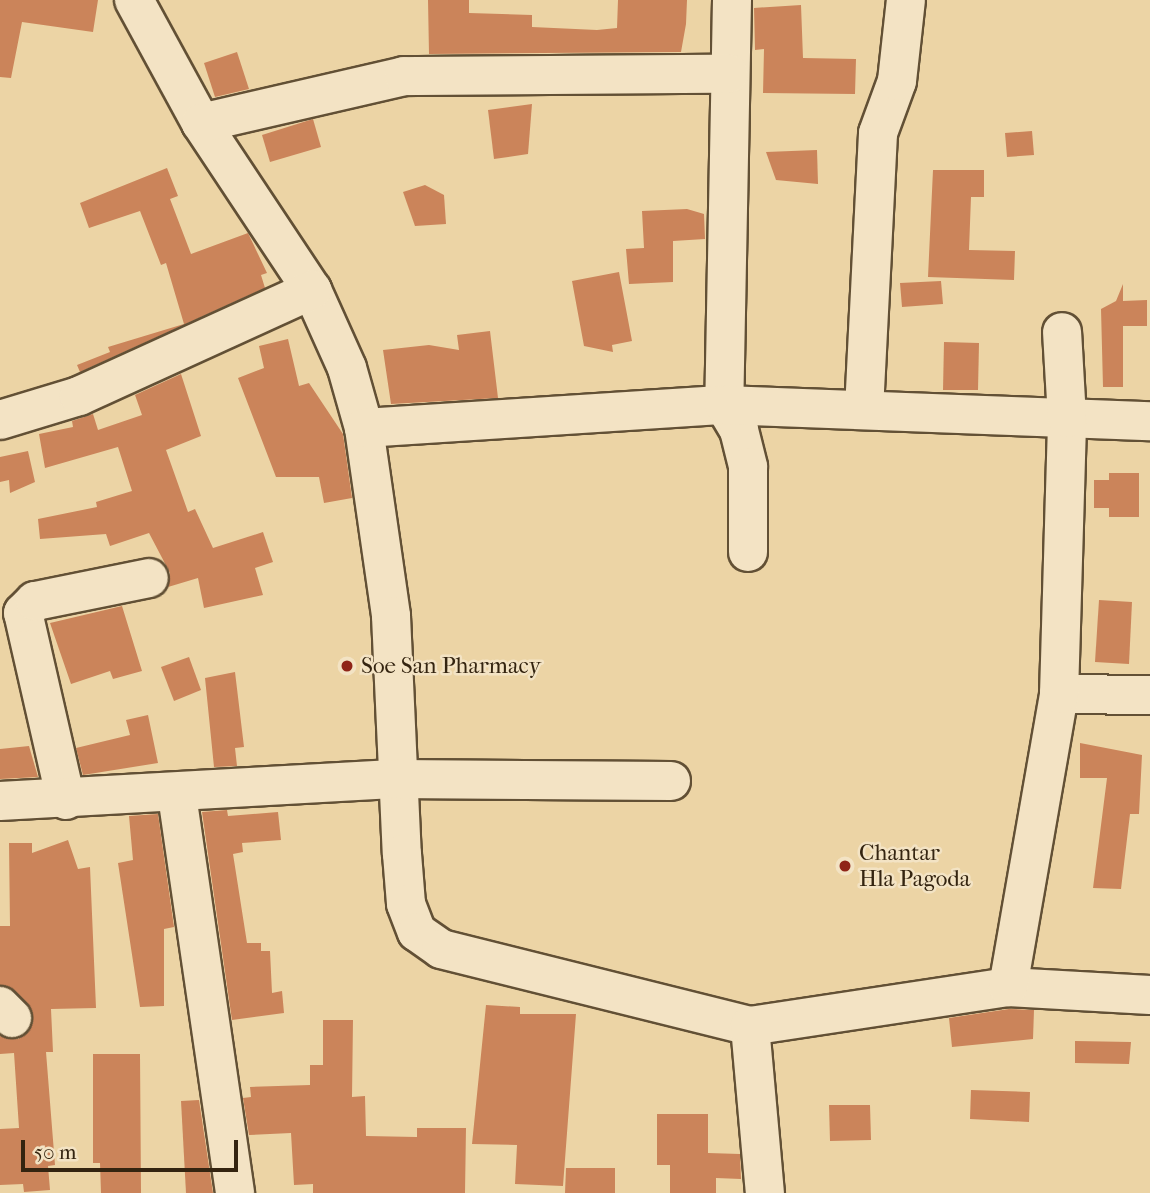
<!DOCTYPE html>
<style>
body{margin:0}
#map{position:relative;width:1150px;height:1193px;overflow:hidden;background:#ecd4a5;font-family:"IM FELL French Canon",serif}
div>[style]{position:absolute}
.building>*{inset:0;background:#cb845a}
.roads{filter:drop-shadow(2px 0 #625035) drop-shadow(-2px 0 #625035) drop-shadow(0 2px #625035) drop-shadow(0 -2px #625035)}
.minor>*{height:38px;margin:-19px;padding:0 19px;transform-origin:19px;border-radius:19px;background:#f3e3c4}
.dots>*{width:19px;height:19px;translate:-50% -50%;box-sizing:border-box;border:4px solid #f3e3c4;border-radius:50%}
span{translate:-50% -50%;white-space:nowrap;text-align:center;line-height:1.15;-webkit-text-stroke:5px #f3e3c4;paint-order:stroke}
.poi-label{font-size:23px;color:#342410}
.left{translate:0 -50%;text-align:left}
.scale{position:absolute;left:21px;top:1140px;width:217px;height:32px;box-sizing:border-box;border:4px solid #342410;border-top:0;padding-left:9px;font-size:21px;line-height:24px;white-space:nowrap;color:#342410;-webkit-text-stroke:5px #f3e3c4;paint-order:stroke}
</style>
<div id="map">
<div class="building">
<i style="clip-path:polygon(0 0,98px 0,93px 32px,22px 22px,11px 78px,0 77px)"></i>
<i style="clip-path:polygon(428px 0,469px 0,469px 13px,532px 15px,532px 27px,597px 30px,617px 28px,618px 0,687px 0,686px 24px,681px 52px,429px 54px)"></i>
<i style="clip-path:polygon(801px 5px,803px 58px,856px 59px,855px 94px,763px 93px,764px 49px,755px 50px,754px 8px)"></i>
<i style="clip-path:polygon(237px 52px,249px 89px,215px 97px,204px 63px)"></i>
<i style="clip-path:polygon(532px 104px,528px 154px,494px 159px,488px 110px)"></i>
<i style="clip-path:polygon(313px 119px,321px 147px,270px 162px,262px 135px)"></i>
<i style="clip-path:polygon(1032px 131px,1034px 155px,1007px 157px,1005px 133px)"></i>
<i style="clip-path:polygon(817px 150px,818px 184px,776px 180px,766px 152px)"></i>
<i style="clip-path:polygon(167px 168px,178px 196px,170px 199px,191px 254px,248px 233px,267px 273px,261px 275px,265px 288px,80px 372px,77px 365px,110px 352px,108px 347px,184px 324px,166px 263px,161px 265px,140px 211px,89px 228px,80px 203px)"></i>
<i style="clip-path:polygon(933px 170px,984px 170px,984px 197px,971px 197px,969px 250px,1015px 251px,1014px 280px,928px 277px)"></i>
<i style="clip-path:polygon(425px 185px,444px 195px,446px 224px,415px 226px,403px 192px)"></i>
<i style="clip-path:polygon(687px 209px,704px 214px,705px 239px,673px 241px,673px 282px,629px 284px,626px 249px,644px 248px,642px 211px)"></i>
<i style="clip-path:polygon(619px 272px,632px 341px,612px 345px,613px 352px,584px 346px,572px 281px)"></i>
<i style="clip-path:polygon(941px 281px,943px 304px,902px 307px,900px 283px)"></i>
<i style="clip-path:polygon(1123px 284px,1123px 301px,1147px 300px,1147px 326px,1123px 326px,1123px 387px,1103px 387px,1101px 309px,1116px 301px)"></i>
<i style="clip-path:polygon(490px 331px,498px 398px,391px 404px,383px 350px,429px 345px,459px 350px,457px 335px)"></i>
<i style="clip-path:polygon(288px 339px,299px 386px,309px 383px,343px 434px,352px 498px,324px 503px,319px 477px,276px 477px,238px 378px,264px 368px,259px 346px)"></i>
<i style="clip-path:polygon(944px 342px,979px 343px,978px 390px,943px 390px)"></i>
<i style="clip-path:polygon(181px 374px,201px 436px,166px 450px,188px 512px,195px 509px,213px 548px,263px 532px,273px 562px,255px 568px,263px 595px,204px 608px,198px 578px,168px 587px,170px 573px,149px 533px,110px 546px,106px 534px,40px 539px,38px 519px,97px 507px,96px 502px,132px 491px,118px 447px,45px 468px,39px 434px,73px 427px,72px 421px,93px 414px,98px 430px,142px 415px,135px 395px)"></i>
<i style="clip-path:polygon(28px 451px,35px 482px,10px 493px,9px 480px,0 482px,0 457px)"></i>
<i style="clip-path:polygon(1109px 473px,1139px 473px,1139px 517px,1109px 517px,1109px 508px,1094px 508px,1094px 480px,1109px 480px)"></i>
<i style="clip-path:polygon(1099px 600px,1132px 602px,1129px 664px,1095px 662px)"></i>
<i style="clip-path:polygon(122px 606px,142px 671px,113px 679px,110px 671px,71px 684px,50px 623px)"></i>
<i style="clip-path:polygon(189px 657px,201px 690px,174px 701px,161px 667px)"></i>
<i style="clip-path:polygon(235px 672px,244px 747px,235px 748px,237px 766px,214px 767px,205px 678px)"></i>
<i style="clip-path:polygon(148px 715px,158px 763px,83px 775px,76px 748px,130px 735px,126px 720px)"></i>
<i style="clip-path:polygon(1080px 743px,1142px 755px,1139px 814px,1130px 814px,1121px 889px,1093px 888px,1107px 778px,1080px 778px)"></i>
<i style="clip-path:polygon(29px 746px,38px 777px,0 779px,0 749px)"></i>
<i style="clip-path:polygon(227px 810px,228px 816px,278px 812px,281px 840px,242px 843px,243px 852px,233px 854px,247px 943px,261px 943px,261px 951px,270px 951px,272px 993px,282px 991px,284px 1013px,232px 1020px,202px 812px)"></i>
<i style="clip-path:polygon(158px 814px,174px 927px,164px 929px,164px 1006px,140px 1007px,118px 863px,133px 860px,129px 816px)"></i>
<i style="clip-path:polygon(68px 840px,78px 869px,90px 867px,96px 1008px,51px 1009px,53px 1052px,46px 1052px,55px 1165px,48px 1166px,50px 1190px,24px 1192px,23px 1184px,0 1185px,0 1129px,19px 1128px,14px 1053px,0 1054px,0 1036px,18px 1039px,33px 1023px,27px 1003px,0 985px,0 926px,10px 926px,9px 843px,32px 843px,32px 853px)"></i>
<i style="clip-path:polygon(486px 1005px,520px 1007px,520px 1014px,576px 1014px,563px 1186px,515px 1184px,517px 1145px,472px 1144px)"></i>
<i style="clip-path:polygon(1009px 1009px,1034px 1010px,1033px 1039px,952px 1047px,949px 1018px)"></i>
<i style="clip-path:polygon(323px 1020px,353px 1020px,352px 1097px,365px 1096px,366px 1136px,417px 1137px,417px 1128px,466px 1128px,465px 1193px,313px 1193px,313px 1184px,294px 1185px,291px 1133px,249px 1135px,243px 1098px,251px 1097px,250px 1087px,310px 1085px,310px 1065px,323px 1065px)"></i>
<i style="clip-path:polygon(1075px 1041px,1131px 1042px,1129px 1064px,1075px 1063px)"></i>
<i style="clip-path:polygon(93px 1054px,140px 1054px,141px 1193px,101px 1193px,100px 1163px,93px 1163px)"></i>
<i style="clip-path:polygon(971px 1090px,1030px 1092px,1029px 1122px,970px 1119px)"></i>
<i style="clip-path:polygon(199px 1100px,213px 1193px,186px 1193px,181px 1101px)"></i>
<i style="clip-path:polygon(829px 1105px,870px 1105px,871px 1140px,830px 1141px)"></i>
<i style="clip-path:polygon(657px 1114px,708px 1114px,708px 1153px,740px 1154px,741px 1179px,716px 1178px,716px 1193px,670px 1193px,670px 1165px,657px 1165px)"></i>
<i style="clip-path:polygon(566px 1168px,615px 1168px,615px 1193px,565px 1193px)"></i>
</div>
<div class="roads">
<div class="minor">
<i style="left:134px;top:0;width:140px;rotate:61.4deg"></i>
<i style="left:201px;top:123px;width:201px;rotate:56.4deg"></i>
<i style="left:312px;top:290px;width:85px;rotate:65.8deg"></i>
<i style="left:347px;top:368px;width:62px;rotate:74.2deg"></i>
<i style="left:364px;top:428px;width:190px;rotate:81.8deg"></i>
<i style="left:391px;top:616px;width:238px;rotate:87.4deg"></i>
<i style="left:402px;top:854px;width:50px;rotate:85.4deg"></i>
<i style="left:406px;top:904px;width:30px;rotate:69deg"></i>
<i style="left:417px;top:932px;width:29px;rotate:35deg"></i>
<i style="left:441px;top:949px;width:318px;rotate:14deg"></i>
<i style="left:750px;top:1026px;width:168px;rotate:84.9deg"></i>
<i style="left:732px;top:0;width:405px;rotate:91.1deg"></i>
<i style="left:724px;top:405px;width:29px;rotate:59deg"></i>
<i style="left:739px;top:430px;width:38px;rotate:76deg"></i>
<i style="left:748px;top:467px;width:85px;rotate:90deg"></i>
<i style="left:201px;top:123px;width:208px;rotate:-13deg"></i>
<i style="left:404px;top:76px;width:325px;rotate:-0.4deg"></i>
<i style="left:864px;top:410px;width:277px;rotate:-87.1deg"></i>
<i style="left:878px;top:133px;width:55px;rotate:-69.9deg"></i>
<i style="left:897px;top:81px;width:81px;rotate:-83.7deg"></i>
<i style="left:0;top:420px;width:83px;rotate:-16.9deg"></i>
<i style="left:79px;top:396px;width:256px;rotate:-24.5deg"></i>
<i style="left:364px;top:428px;width:361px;rotate:-3.7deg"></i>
<i style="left:724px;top:405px;width:426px;rotate:2.2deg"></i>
<i style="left:1059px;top:694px;width:91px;rotate:0.6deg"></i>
<i style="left:177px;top:795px;width:402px;rotate:81.7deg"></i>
<i style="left:66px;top:800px;width:192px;rotate:-102.9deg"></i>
<i style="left:23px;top:613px;width:17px;rotate:-45deg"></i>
<i style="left:35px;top:601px;width:116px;rotate:-11.4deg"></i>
<i style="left:0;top:801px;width:398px;rotate:-3.2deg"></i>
<i style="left:397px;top:779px;width:274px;rotate:0.4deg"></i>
<i style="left:1008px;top:987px;width:142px;rotate:3.2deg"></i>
<i style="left:0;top:1006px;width:17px;rotate:45deg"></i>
<i style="left:750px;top:1026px;width:261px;rotate:-8.6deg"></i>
<i style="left:1008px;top:987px;width:297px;rotate:-80.1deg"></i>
<i style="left:1059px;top:694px;width:276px;rotate:-88.3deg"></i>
<i style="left:1067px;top:418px;width:86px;rotate:-93.3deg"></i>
</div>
</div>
<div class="dots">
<i style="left:347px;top:666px;background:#8f2418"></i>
<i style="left:845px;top:866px;background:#8f2418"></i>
</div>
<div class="poi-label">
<span class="left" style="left:361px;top:666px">Soe San Pharmacy</span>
<span class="left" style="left:859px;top:866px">Chantar<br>Hla Pagoda</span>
</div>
<div class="scale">50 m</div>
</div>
